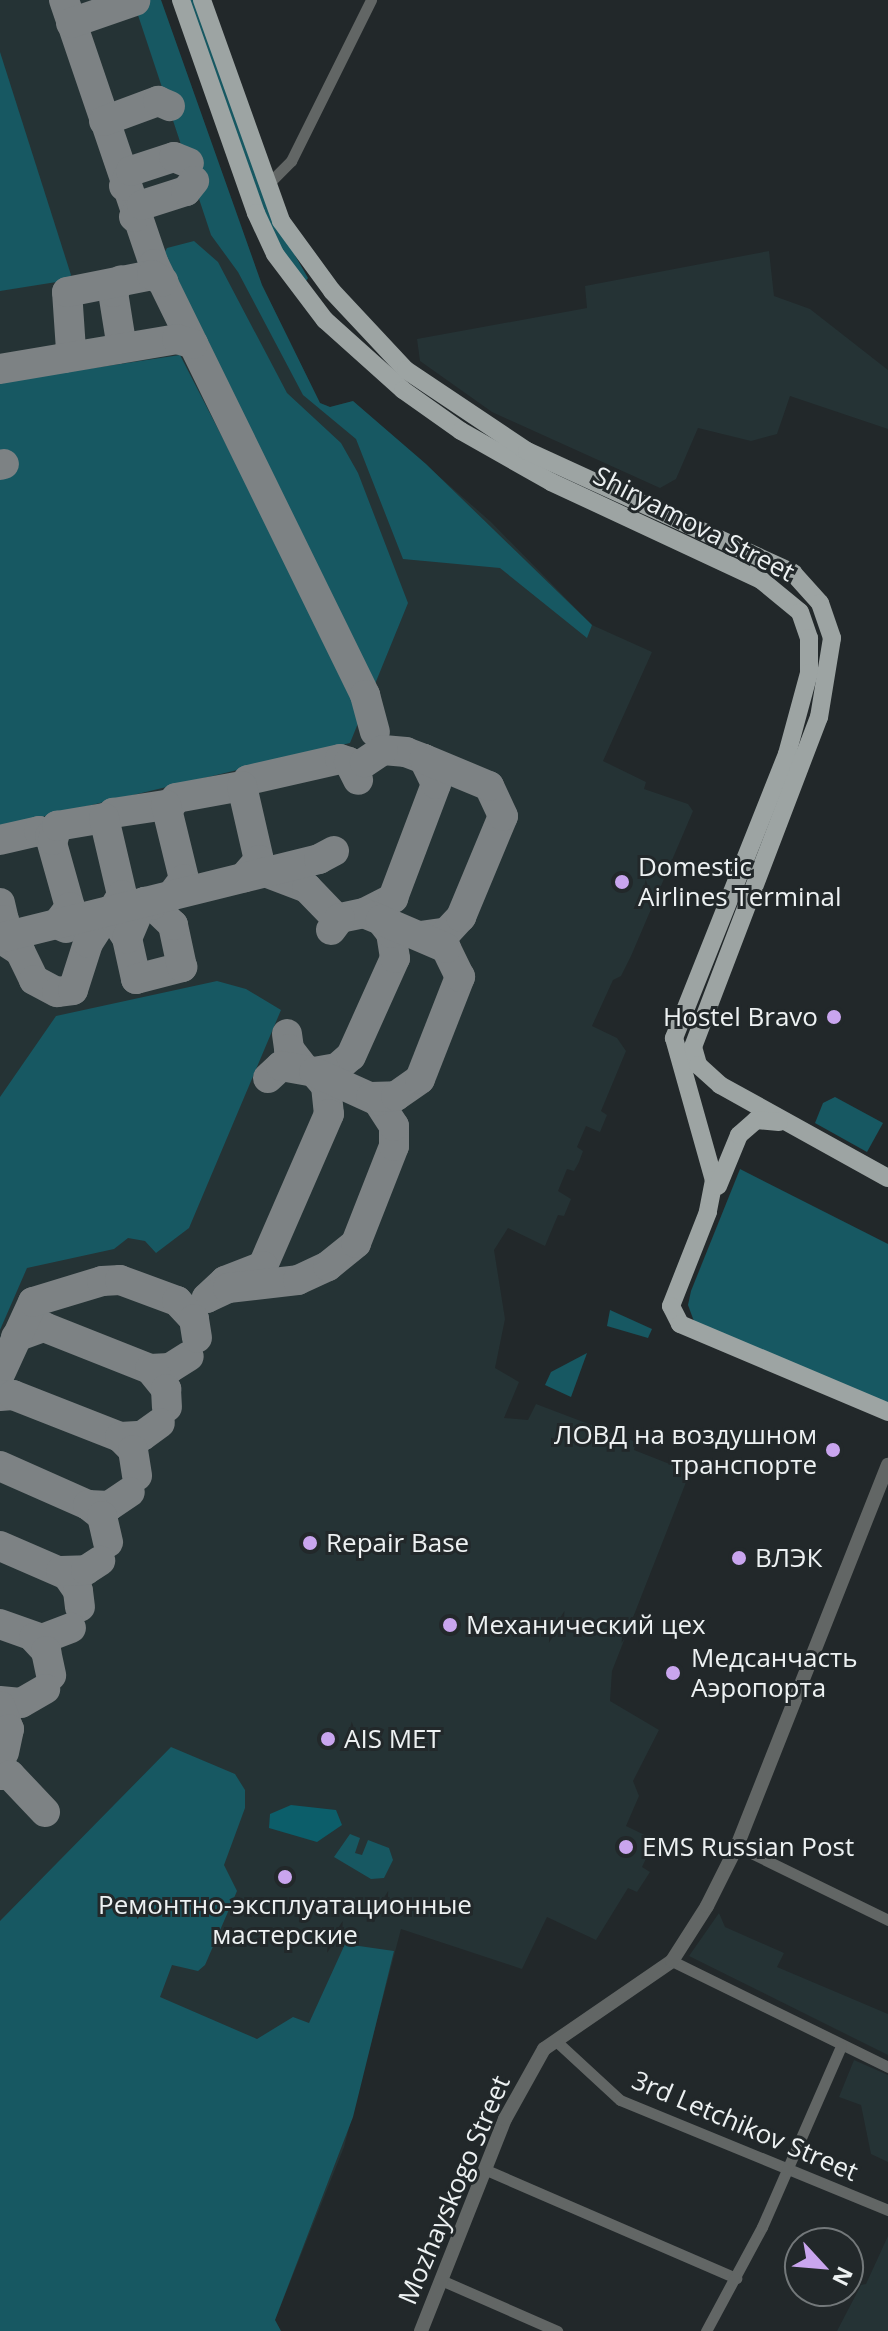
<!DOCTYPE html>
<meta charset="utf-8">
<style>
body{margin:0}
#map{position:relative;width:888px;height:2331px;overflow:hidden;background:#22282a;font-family:"Open Sans",sans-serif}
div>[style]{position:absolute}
.built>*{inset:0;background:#253335}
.green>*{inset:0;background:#175862}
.forest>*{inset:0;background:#0c5e6a}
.taxiway>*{height:30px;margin:-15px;padding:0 15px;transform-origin:15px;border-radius:15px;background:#7d8284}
.minor>*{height:11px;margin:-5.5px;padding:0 5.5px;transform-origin:5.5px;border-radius:5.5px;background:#626665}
.tertiary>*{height:14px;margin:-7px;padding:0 7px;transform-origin:7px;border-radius:7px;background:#626665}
.primary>*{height:18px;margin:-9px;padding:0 9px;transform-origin:9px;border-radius:9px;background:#9da4a3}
.dots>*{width:22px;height:22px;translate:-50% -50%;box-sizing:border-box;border:4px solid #22282a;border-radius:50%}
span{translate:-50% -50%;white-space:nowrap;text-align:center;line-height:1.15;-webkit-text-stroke:6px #22282a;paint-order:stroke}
.street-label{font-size:26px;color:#edf1f2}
.poi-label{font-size:26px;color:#edf1f2}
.left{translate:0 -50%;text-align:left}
.right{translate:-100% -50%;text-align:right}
.north{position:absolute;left:784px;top:2227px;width:80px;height:80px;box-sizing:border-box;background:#22282a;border:2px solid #73787a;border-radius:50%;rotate:116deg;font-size:22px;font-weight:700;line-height:32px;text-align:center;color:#edf1f2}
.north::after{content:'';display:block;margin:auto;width:28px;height:36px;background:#c9a5ee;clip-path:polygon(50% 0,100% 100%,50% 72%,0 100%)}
</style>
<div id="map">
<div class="built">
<i style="clip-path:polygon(0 0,161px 0,262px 285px,320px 403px,330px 407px,353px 401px,491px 522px,592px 625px,652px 652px,603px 761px,646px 782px,644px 789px,688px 804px,693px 811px,631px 956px,621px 976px,613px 980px,592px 1026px,617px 1038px,626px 1051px,601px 1111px,607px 1115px,600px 1132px,586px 1126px,577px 1147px,583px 1151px,579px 1162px,574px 1171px,567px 1169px,558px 1191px,571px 1199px,564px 1216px,558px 1215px,545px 1246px,508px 1228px,494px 1250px,505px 1319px,495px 1368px,519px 1382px,504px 1418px,528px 1420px,536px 1404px,636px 1442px,634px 1450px,690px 1472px,612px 1671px,610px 1701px,659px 1730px,633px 1781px,639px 1796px,626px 1826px,655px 1840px,642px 1867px,650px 1872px,637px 1892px,628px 1888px,596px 1940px,547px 1917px,522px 1969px,401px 1929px,344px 2147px,275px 2320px,281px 2331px,0 2331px)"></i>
<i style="clip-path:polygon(769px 251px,774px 296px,810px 309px,888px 370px,888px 429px,790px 396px,777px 434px,751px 441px,698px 428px,676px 479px,660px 488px,492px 412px,420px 361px,417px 339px,587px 308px,585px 286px)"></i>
<i style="clip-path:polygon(719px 1913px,725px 1927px,784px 1953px,777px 1967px,888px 2014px,888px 2055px,689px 1956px)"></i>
<i style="clip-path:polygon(854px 2060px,888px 2075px,888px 2162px,871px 2154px,861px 2105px,839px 2097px)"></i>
<i style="clip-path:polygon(888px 2236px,888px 2331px,837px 2331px,861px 2285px,866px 2284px)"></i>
</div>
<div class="green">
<i style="clip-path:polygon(133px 0,161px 0,262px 285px,320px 403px,330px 407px,353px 401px,426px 464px,592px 625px,587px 638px,500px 568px,403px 559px,356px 439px,303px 395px,238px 272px,211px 235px)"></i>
<i style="clip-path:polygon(188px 0,195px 0,269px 210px,308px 278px,304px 284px,261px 215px)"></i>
<i style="clip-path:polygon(0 52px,71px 275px,69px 280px,0 291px)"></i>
<i style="clip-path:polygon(194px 241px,218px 262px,287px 393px,341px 443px,358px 473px,408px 603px,375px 684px,162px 257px,167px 248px)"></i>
<i style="clip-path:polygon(180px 355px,363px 711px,350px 743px,0 827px,0 474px,15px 471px,12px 453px,0 454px,0 382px)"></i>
<i style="clip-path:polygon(217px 981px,246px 989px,281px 1010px,189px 1228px,156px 1253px,145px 1241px,128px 1238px,114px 1249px,27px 1268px,0 1330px,0 1097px,56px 1016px)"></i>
<i style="clip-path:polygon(835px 1097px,883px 1123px,867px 1152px,815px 1123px,823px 1103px)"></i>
<i style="clip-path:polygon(740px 1169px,888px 1244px,888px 1404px,695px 1324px,688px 1305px,691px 1291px)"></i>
<i style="clip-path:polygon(610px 1310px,652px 1329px,648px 1338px,607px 1326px)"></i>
<i style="clip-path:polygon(587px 1353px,571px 1397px,545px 1385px,551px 1372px)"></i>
<i style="clip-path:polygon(171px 1747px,235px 1774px,245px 1790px,245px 1808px,224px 1865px,237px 1891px,205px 1965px,198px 1971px,172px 1965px,160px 1997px,257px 2039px,293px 2017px,309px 2023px,345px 1944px,394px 1951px,353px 2117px,275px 2320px,281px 2331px,0 2331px,0 1921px)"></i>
<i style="clip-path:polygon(350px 1834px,360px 1838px,355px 1853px,362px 1855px,368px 1840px,389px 1848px,393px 1860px,384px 1878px,371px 1879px,334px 1857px)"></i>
</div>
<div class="forest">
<i style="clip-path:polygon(291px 1805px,336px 1810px,342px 1825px,317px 1842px,269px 1828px,270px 1814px)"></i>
</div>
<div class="taxiway">
<i style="left:64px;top:0;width:279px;rotate:71.2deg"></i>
<i style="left:154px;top:264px;width:480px;rotate:63.9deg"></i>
<i style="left:365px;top:695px;width:38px;rotate:75deg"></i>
<i style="left:71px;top:23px;width:68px;rotate:-19deg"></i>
<i style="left:104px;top:121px;width:58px;rotate:-20.3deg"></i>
<i style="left:158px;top:101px;width:13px;rotate:23deg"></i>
<i style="left:124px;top:186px;width:17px;rotate:-65deg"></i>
<i style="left:131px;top:171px;width:45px;rotate:-18deg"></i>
<i style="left:174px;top:157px;width:16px;rotate:22deg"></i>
<i style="left:134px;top:217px;width:14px;rotate:-56deg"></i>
<i style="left:142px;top:205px;width:46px;rotate:-17.7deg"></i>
<i style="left:186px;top:191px;width:13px;rotate:-51deg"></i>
<i style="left:117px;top:349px;width:8px;rotate:-60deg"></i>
<i style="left:121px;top:342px;width:51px;rotate:-99.1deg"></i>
<i style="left:113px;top:292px;width:14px;rotate:-56deg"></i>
<i style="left:64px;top:358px;width:11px;rotate:-49deg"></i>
<i style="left:71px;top:350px;width:58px;rotate:-93.9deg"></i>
<i style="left:67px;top:292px;width:87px;rotate:-11.3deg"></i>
<i style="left:152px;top:275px;width:13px;rotate:29deg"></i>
<i style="left:0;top:369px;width:180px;rotate:-9.6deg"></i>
<i style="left:177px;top:339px;width:17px;rotate:17deg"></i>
<i style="left:0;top:465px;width:4px;rotate:-14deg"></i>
<i style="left:244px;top:788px;width:9px;rotate:-63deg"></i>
<i style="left:248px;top:780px;width:94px;rotate:-12.9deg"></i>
<i style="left:340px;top:759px;width:9px;rotate:18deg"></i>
<i style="left:349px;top:762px;width:20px;rotate:63deg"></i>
<i style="left:169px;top:808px;width:12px;rotate:-55deg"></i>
<i style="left:176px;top:798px;width:67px;rotate:-10.3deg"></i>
<i style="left:242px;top:786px;width:76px;rotate:77.1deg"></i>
<i style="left:259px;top:860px;width:23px;rotate:131deg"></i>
<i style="left:106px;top:821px;width:11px;rotate:-49deg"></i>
<i style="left:113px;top:813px;width:54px;rotate:-8.6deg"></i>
<i style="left:166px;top:805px;width:76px;rotate:76.3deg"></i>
<i style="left:184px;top:879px;width:20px;rotate:127deg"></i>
<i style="left:0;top:840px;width:40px;rotate:-13deg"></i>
<i style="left:39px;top:831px;width:12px;rotate:24deg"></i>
<i style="left:50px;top:836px;width:74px;rotate:74.3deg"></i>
<i style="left:70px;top:907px;width:21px;rotate:127deg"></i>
<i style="left:57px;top:924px;width:10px;rotate:24deg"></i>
<i style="left:53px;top:840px;width:15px;rotate:-74deg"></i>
<i style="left:57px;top:826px;width:48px;rotate:-9.7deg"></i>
<i style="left:104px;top:818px;width:79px;rotate:76.8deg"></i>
<i style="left:122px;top:895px;width:17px;rotate:121deg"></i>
<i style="left:265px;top:872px;width:45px;rotate:20.9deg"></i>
<i style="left:307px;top:888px;width:36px;rotate:46deg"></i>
<i style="left:0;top:903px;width:17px;rotate:77deg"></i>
<i style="left:4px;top:920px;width:10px;rotate:114deg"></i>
<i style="left:364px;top:913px;width:33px;rotate:-27deg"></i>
<i style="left:393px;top:898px;width:122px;rotate:-69.3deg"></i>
<i style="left:436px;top:784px;width:28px;rotate:-116deg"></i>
<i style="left:424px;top:759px;width:19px;rotate:-159deg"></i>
<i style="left:406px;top:752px;width:23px;rotate:-175deg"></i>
<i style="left:383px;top:750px;width:22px;rotate:146deg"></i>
<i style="left:420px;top:936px;width:27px;rotate:-8deg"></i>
<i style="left:447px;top:932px;width:21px;rotate:-47deg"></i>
<i style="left:461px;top:917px;width:109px;rotate:-67.4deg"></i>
<i style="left:503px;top:816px;width:33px;rotate:-115deg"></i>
<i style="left:489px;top:786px;width:70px;rotate:-157.4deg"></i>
<i style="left:0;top:938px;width:24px;rotate:33deg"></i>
<i style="left:20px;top:951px;width:32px;rotate:64deg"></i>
<i style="left:34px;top:980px;width:26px;rotate:28deg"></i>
<i style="left:57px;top:992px;width:16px;rotate:-7deg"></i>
<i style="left:73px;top:990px;width:49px;rotate:-72.3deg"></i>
<i style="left:88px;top:943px;width:38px;rotate:-57deg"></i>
<i style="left:109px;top:911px;width:32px;rotate:56deg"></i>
<i style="left:127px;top:938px;width:42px;rotate:77.6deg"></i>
<i style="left:136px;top:979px;width:48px;rotate:-14.6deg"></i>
<i style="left:182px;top:967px;width:43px;rotate:-102.1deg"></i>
<i style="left:173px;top:925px;width:29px;rotate:-136deg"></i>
<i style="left:152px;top:905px;width:8px;rotate:-157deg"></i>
<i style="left:145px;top:902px;width:8px;rotate:130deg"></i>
<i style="left:140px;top:908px;width:33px;rotate:113deg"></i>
<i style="left:0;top:938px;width:329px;rotate:-13.9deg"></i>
<i style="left:319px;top:859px;width:17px;rotate:-28deg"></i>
<i style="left:287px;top:1034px;width:15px;rotate:82deg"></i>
<i style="left:289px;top:1049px;width:23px;rotate:52deg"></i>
<i style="left:314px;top:1072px;width:23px;rotate:-10deg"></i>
<i style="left:337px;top:1068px;width:18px;rotate:-41deg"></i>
<i style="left:351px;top:1056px;width:107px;rotate:-65.8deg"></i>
<i style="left:395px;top:958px;width:25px;rotate:-99deg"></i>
<i style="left:391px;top:933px;width:16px;rotate:-128deg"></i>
<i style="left:381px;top:920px;width:18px;rotate:-158deg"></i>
<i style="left:364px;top:913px;width:25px;rotate:168deg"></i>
<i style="left:340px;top:918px;width:15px;rotate:127deg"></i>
<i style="left:268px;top:1078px;width:18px;rotate:-43deg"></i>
<i style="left:281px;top:1066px;width:34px;rotate:10deg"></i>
<i style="left:314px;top:1072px;width:18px;rotate:49deg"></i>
<i style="left:326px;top:1086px;width:28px;rotate:84deg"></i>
<i style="left:329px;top:1114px;width:166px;rotate:113.5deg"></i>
<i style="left:263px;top:1266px;width:41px;rotate:158.5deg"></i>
<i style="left:225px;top:1281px;width:25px;rotate:137deg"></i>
<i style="left:207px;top:1298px;width:23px;rotate:-25deg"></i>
<i style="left:228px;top:1288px;width:70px;rotate:-6.5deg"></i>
<i style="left:298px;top:1280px;width:33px;rotate:-25deg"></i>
<i style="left:328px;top:1266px;width:36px;rotate:-39deg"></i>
<i style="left:356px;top:1243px;width:104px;rotate:-68.6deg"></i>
<i style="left:394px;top:1146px;width:20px;rotate:-90deg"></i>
<i style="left:394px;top:1126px;width:30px;rotate:-123deg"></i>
<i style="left:378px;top:1101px;width:70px;rotate:-155.6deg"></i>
<i style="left:371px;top:1097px;width:25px;rotate:-2deg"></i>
<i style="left:396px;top:1096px;width:29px;rotate:-35deg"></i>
<i style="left:420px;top:1079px;width:110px;rotate:-68.6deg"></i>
<i style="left:460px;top:977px;width:32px;rotate:-116deg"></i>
<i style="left:446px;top:948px;width:71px;rotate:-156.7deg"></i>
<i style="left:16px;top:1337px;width:30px;rotate:-20deg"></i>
<i style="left:44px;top:1327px;width:114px;rotate:21.6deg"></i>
<i style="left:150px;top:1369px;width:20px;rotate:-3deg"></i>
<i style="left:170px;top:1368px;width:22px;rotate:-32deg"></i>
<i style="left:150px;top:1369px;width:26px;rotate:51deg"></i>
<i style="left:166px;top:1389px;width:18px;rotate:87deg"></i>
<i style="left:0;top:1374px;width:79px;rotate:-65.4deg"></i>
<i style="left:33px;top:1302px;width:72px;rotate:-16.9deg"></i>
<i style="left:102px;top:1281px;width:18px;rotate:-3deg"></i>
<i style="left:120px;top:1280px;width:61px;rotate:20.2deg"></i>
<i style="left:177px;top:1301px;width:25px;rotate:47deg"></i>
<i style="left:194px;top:1319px;width:19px;rotate:81deg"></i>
<i style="left:0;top:1396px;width:13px;rotate:-4deg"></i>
<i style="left:13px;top:1395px;width:115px;rotate:21.4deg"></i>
<i style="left:120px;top:1437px;width:22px;rotate:-3deg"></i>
<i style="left:142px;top:1436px;width:22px;rotate:-36deg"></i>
<i style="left:120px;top:1437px;width:18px;rotate:45deg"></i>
<i style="left:133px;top:1450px;width:26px;rotate:81deg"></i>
<i style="left:0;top:1466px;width:96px;rotate:23.9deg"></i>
<i style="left:88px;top:1505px;width:21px;rotate:3deg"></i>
<i style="left:109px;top:1506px;width:25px;rotate:-34deg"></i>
<i style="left:88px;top:1505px;width:18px;rotate:38deg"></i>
<i style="left:102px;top:1516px;width:27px;rotate:77deg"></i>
<i style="left:0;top:1546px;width:73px;rotate:23.4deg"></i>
<i style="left:67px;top:1575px;width:19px;rotate:55deg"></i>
<i style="left:78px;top:1591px;width:16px;rotate:83deg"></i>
<i style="left:61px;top:1571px;width:25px;rotate:-2deg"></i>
<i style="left:86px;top:1570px;width:17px;rotate:-33deg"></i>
<i style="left:0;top:1624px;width:45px;rotate:19.7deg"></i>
<i style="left:42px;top:1639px;width:31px;rotate:-21deg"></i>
<i style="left:34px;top:1638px;width:18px;rotate:47deg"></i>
<i style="left:46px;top:1651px;width:25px;rotate:78deg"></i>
<i style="left:0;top:1701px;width:21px;rotate:5deg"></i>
<i style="left:21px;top:1703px;width:28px;rotate:-30deg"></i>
<i style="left:0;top:1706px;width:25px;rotate:69deg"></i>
<i style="left:9px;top:1729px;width:24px;rotate:102deg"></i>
<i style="left:0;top:1775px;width:10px"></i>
<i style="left:10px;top:1775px;width:51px;rotate:46.6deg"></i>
</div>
<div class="minor">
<i style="left:267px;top:185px;width:34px;rotate:-45deg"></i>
<i style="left:291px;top:161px;width:180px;rotate:-63.6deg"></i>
<i style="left:737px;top:1846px;width:168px;rotate:26.1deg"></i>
<i style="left:672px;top:1961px;width:241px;rotate:26.1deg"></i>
<i style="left:556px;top:2041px;width:87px;rotate:42.7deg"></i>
<i style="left:620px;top:2100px;width:290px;rotate:22.3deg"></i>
<i style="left:484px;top:2169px;width:275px;rotate:23.4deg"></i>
<i style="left:441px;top:2280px;width:127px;rotate:23.7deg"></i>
<i style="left:706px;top:2331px;width:118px;rotate:-61.7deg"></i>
<i style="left:762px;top:2227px;width:197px;rotate:-66.4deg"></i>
</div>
<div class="tertiary">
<i style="left:421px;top:2331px;width:228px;rotate:-68.4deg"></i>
<i style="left:505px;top:2119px;width:80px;rotate:-60.9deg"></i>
<i style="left:544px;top:2049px;width:155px;rotate:-34.5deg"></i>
<i style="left:672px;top:1961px;width:65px;rotate:-57.5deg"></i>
<i style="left:707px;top:1906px;width:67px;rotate:-63.4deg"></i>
<i style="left:737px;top:1846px;width:410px;rotate:-68.4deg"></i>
</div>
<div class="primary">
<i style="left:181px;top:0;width:226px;rotate:70.6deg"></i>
<i style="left:256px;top:213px;width:45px;rotate:65.1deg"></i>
<i style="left:275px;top:254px;width:83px;rotate:52.9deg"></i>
<i style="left:325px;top:320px;width:105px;rotate:41.9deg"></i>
<i style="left:403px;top:390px;width:71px;rotate:35.3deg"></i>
<i style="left:461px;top:431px;width:103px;rotate:29.5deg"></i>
<i style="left:551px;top:482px;width:232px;rotate:25deg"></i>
<i style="left:761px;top:580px;width:50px;rotate:39.4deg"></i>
<i style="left:800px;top:612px;width:28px;rotate:71deg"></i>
<i style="left:809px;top:638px;width:35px;rotate:90deg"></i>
<i style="left:809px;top:673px;width:84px;rotate:105.2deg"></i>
<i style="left:787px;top:754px;width:306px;rotate:111.7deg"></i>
<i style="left:674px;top:1038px;width:148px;rotate:74.3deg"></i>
<i style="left:714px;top:1180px;width:33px;rotate:101deg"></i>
<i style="left:708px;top:1212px;width:101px;rotate:111.5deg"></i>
<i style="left:671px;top:1306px;width:20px;rotate:63deg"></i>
<i style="left:680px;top:1324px;width:226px;rotate:22.9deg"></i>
<i style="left:202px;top:0;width:235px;rotate:70.3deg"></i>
<i style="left:281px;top:221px;width:87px;rotate:53.9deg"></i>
<i style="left:332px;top:291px;width:108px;rotate:46.9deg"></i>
<i style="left:406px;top:370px;width:146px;rotate:33.8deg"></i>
<i style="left:527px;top:451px;width:293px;rotate:24.6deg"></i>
<i style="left:793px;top:573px;width:40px;rotate:48deg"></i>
<i style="left:820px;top:603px;width:37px;rotate:71deg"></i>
<i style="left:832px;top:638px;width:80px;rotate:99.3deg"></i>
<i style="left:819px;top:717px;width:353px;rotate:110.9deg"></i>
<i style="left:693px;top:1047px;width:19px;rotate:74deg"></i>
<i style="left:698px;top:1065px;width:30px;rotate:42deg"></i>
<i style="left:720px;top:1085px;width:192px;rotate:29deg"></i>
<i style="left:718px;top:1186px;width:55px;rotate:-67.6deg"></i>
<i style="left:739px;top:1135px;width:23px;rotate:-41deg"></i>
<i style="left:756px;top:1120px;width:23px;rotate:5deg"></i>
</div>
<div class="dots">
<i style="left:622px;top:882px;background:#c9a5ee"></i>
<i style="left:834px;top:1017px;background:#c9a5ee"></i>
<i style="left:833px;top:1450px;background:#c9a5ee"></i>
<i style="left:310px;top:1543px;background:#c9a5ee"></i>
<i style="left:739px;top:1558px;background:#c9a5ee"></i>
<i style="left:450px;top:1625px;background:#c9a5ee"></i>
<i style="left:673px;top:1673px;background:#c9a5ee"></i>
<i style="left:328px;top:1739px;background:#c9a5ee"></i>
<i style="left:626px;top:1847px;background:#c9a5ee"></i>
<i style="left:285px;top:1877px;background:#c9a5ee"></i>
</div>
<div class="street-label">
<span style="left:694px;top:524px;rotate:27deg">Shiryamova Street</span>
<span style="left:745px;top:2126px;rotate:23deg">3rd Letchikov Street</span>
<span style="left:454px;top:2190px;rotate:-67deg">Mozhayskogo Street</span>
</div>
<div class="poi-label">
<span class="left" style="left:638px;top:882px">Domestic<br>Airlines Terminal</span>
<span class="right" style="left:818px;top:1017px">Hostel Bravo</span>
<span class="right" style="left:817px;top:1450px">ЛОВД на воздушном<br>транспорте</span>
<span class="left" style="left:326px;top:1543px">Repair Base</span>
<span class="left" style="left:755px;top:1558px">ВЛЭК</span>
<span class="left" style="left:466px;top:1625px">Механический цех</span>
<span class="left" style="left:691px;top:1673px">Медсанчасть<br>Аэропорта</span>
<span class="left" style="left:344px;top:1739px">AIS MET</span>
<span class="left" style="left:642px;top:1847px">EMS Russian Рost</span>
<span style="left:285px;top:1920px">Ремонтно-эксплуатационные<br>мастерские</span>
</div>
<div class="north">N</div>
</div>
